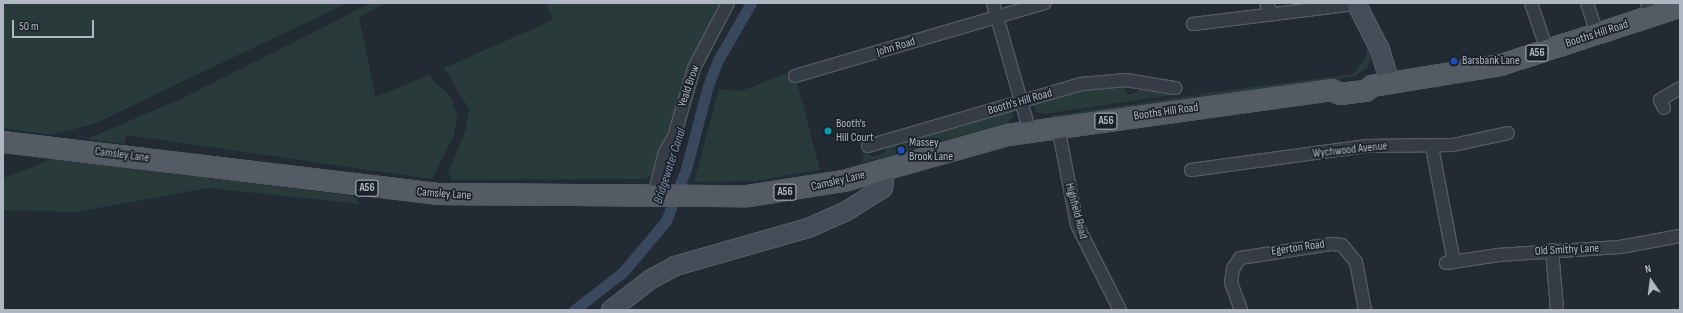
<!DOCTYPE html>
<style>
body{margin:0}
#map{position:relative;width:1683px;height:313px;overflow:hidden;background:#222a34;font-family:"Sofia Sans Condensed",sans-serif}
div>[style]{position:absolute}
.green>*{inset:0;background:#283a3a}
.canal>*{height:11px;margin:-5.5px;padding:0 5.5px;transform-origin:5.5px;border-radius:5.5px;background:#39485c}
.roads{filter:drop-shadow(1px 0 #525a63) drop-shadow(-1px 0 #525a63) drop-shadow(0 1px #525a63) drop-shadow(0 -1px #525a63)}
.street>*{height:12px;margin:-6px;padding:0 6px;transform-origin:6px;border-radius:6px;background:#353c45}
.secondary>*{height:18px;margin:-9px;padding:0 9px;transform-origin:9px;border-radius:9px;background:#444c58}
.primary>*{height:20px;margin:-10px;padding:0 10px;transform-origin:10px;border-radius:10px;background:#535b65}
.dots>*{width:11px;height:11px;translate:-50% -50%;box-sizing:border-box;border:2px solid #1b212a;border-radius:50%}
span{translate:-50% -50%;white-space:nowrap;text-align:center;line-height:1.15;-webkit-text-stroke:3.5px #1b212a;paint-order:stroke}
.shield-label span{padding:1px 3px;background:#1b212a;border:1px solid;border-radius:3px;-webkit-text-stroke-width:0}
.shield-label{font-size:11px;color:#afb7c2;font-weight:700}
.street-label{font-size:12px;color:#afb7c2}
.poi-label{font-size:12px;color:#afb7c2}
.left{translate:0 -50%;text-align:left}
.water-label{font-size:13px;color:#7b8ea8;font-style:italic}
.frame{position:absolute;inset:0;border:4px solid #afb7c2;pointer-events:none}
.north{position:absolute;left:1631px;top:261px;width:40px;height:40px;-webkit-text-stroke:3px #1b212a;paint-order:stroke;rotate:346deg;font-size:11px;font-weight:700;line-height:16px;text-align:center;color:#afb7c2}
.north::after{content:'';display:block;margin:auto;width:14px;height:18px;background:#afb7c2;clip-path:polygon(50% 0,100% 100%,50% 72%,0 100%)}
.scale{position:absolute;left:12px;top:20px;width:82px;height:18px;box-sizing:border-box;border:2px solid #afb7c2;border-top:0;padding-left:5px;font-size:12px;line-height:14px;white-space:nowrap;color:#afb7c2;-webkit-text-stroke:3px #1b212a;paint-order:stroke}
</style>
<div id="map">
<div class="green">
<i style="clip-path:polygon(3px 3px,347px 3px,94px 124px,51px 135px,3px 128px)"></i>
<i style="clip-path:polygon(371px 3px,385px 3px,359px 18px,376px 97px,428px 75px,452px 98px,457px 115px,454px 136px,432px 179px,126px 135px,125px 144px,87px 139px,185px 97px)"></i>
<i style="clip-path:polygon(546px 3px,722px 3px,697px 47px,652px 175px,644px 179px,452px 180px,448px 173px,465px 132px,469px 109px,444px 68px,553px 20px)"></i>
<i style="clip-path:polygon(1368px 46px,1371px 59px,1367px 68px,1354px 77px,1200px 97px,1200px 94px,1353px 74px,1365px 59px)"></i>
<i style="clip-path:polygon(794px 71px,820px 170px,755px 181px,694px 182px,719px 89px,741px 91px)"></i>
<i style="clip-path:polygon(1097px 86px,1124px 86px,1128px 95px,1143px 89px,1180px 94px,1044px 114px,1036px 112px,1033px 104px)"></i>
<i style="clip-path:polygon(1195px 95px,1195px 99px,1051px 120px,1051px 116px)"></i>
<i style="clip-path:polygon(1012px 109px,1013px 117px,1007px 123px,862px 163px,864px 152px,874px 157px,883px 154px,890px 144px)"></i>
<i style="clip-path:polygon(53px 159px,354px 196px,360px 204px,208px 188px,76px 212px,3px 210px,3px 178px)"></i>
</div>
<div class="canal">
<i style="left:574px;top:310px;width:62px;rotate:-37.8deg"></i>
<i style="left:623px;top:272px;width:67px;rotate:-49.9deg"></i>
<i style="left:666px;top:221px;width:56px;rotate:-69deg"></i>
<i style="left:686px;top:169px;width:86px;rotate:-75.2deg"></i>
<i style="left:708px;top:86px;width:28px;rotate:-69deg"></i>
<i style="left:718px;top:60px;width:66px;rotate:-59.9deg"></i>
</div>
<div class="roads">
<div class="street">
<i style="left:993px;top:3px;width:134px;rotate:74deg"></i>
<i style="left:1266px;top:3px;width:13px;rotate:61deg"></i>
<i style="left:1531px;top:3px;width:50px;rotate:71.2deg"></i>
<i style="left:1587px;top:3px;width:33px;rotate:72deg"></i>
<i style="left:1647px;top:3px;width:15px;rotate:74deg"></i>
<i style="left:1193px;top:24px;width:165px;rotate:-7deg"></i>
<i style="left:795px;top:76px;width:260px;rotate:-16.3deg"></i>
<i style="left:1664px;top:108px;width:9px;rotate:-117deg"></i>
<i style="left:1660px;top:100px;width:23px;rotate:-31deg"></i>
<i style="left:1058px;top:127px;width:100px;rotate:79deg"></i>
<i style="left:1077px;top:225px;width:95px;rotate:63.2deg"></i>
<i style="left:868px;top:146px;width:223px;rotate:-16.2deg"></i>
<i style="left:1082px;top:84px;width:44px;rotate:-5.2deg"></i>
<i style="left:1126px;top:80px;width:50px;rotate:9.3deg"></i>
<i style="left:1432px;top:147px;width:117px;rotate:79.2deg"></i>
<i style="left:1191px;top:170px;width:178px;rotate:-7.8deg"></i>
<i style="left:1367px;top:146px;width:86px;rotate:-0.7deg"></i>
<i style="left:1453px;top:145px;width:56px;rotate:-12.3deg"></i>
<i style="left:654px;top:195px;width:44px;rotate:-75.7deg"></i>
<i style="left:665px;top:152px;width:17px;rotate:-59deg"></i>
<i style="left:674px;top:137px;width:72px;rotate:-73.8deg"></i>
<i style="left:694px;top:68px;width:73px;rotate:-62.4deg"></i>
<i style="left:1552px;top:250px;width:60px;rotate:85.2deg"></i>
<i style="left:1446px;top:263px;width:53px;rotate:-8.7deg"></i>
<i style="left:1498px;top:255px;width:122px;rotate:-3.8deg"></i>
<i style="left:1620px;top:247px;width:61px;rotate:-10.4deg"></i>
<i style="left:1241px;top:310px;width:29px;rotate:-110deg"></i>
<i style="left:1231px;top:283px;width:14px;rotate:-82deg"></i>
<i style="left:1233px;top:269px;width:13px;rotate:-58deg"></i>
<i style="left:1240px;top:258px;width:93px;rotate:-8.7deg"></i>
<i style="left:1332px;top:244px;width:10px;rotate:6deg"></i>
<i style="left:1342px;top:245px;width:22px;rotate:51deg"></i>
<i style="left:1356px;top:262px;width:49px;rotate:79.4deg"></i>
</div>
<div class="secondary">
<i style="left:1356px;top:3px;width:53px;rotate:62.9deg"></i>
<i style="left:1380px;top:50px;width:34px;rotate:73deg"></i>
<i style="left:611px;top:310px;width:51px;rotate:-37.8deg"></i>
<i style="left:651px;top:279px;width:27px;rotate:-28deg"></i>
<i style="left:675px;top:266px;width:138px;rotate:-15.9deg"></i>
<i style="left:808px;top:228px;width:40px;rotate:-23.4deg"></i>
<i style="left:845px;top:212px;width:45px;rotate:-32.3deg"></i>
<i style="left:883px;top:188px;width:18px;rotate:-84deg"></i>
</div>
<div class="primary">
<i style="left:3px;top:142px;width:436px;rotate:6.8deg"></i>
<i style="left:436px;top:194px;width:312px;rotate:0.4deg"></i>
<i style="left:748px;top:196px;width:97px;rotate:-8.9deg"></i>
<i style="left:844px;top:181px;width:170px;rotate:-15.7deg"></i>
<i style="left:1008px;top:135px;width:327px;rotate:-7.9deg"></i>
<i style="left:1332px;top:90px;width:9px;rotate:27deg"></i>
<i style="left:1340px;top:94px;width:26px;rotate:-7deg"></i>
<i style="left:1366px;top:91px;width:8px;rotate:-40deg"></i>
<i style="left:1372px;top:86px;width:131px;rotate:-9.2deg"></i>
<i style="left:1501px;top:65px;width:188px;rotate:-18deg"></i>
</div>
</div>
<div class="dots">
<i style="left:1454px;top:61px;background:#1a4fb4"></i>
<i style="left:828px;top:131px;background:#0f9aa8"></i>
<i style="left:901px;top:150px;background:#1a4fb4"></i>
</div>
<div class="shield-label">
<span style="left:1537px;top:53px">A56</span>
<span style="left:1106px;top:121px">A56</span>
<span style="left:367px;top:188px">A56</span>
<span style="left:785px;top:192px">A56</span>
</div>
<div class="street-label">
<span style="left:1597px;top:34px;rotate:-18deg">Booths Hill Road</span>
<span style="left:896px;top:47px;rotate:-17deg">John Road</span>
<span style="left:689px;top:86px;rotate:-71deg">Yeald Brow</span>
<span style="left:1020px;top:102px;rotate:-16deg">Booth's Hill Road</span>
<span style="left:1166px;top:112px;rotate:-8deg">Booths Hill Road</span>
<span style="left:1350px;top:150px;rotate:-6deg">Wychwood Avenue</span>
<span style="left:122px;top:155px;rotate:7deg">Camsley Lane</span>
<span style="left:838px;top:181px;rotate:-13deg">Camsley Lane</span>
<span style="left:444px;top:194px;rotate:4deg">Camsley Lane</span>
<span style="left:1076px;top:211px;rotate:75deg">Highfield Road</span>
<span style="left:1298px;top:248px;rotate:-8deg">Egerton Road</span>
<span style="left:1567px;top:250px;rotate:-3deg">Old Smithy Lane</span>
</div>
<div class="poi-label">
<span class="left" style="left:1462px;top:61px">Barsbank Lane</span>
<span class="left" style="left:836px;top:131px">Booth's<br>Hill Court</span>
<span class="left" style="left:909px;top:150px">Massey<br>Brook Lane</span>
</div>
<div class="water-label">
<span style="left:670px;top:166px;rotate:-72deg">Bridgewater Canal</span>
</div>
<div class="frame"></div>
<div class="north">N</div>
<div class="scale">50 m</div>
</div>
